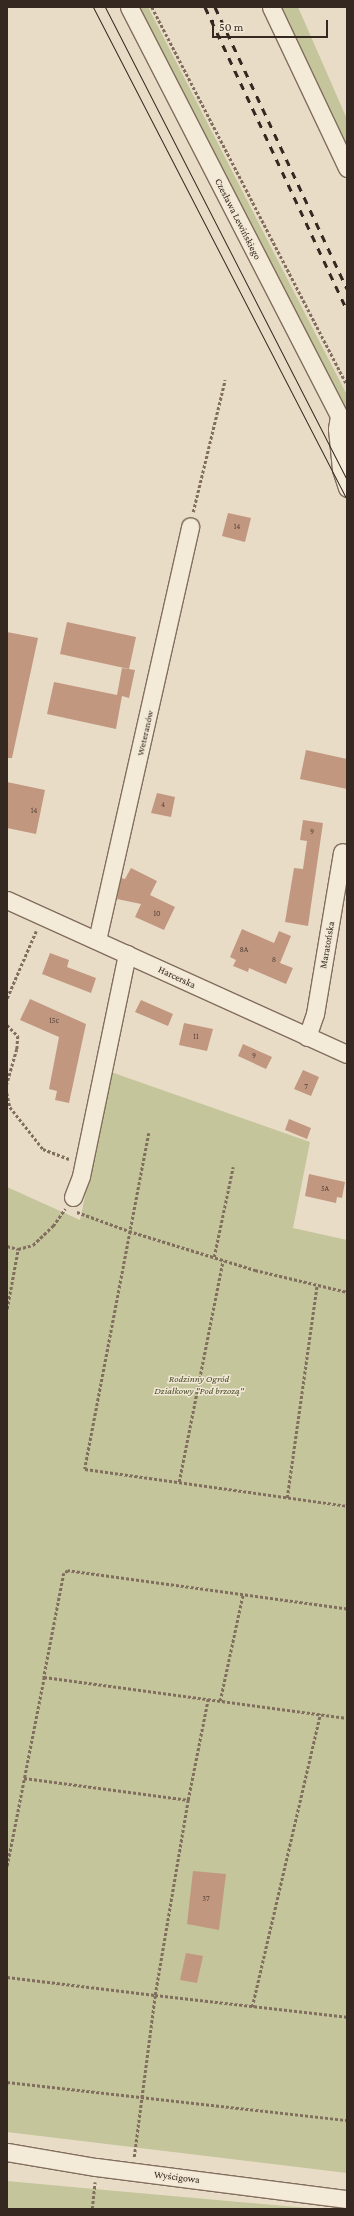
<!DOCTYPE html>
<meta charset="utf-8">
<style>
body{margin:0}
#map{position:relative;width:354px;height:2216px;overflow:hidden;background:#e9dcc6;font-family:"Crimson Pro",serif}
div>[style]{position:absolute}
.green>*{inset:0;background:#c4c59b}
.building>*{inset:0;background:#c29780}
.path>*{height:2.5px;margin-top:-1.25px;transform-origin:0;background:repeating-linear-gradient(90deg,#826e5e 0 3px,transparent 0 5px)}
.roads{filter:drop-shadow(1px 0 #826e5e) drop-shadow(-1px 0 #826e5e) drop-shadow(0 1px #826e5e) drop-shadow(0 -1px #826e5e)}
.minor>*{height:17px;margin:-8.5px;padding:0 8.5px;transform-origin:8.5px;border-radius:8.5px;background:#f4ead8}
.tram>*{height:1px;margin:-0.5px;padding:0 0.5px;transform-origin:0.5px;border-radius:0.5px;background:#342820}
.rail>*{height:3px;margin-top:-1.5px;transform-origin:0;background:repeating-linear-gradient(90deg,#342820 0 7px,transparent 0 14px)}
span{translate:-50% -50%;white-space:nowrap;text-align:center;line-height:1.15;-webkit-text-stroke:3px #f1e7d4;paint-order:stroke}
.number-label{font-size:8px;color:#584438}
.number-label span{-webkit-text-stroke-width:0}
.street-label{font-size:10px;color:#342820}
.park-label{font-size:10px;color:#474e29;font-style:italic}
.frame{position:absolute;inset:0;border:8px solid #342820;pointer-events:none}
.scale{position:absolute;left:212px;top:20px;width:116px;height:18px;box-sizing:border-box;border:2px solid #342820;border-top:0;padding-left:5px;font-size:12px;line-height:14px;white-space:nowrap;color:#342820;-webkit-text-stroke:3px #f1e7d4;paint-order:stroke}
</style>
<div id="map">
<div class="green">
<i style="clip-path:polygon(139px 7px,148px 7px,294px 292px,347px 395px,347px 412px)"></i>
<i style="clip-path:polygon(280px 7px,298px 7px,347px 119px,347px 148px)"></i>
<i style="clip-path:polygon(111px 1072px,310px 1142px,293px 1228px,347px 1240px,347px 2173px,7px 2132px,7px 1187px,80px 1220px)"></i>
<i style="clip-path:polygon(7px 2181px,94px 2189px,319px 2209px,7px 2209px)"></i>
</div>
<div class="building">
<i style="clip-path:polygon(228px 513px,251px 518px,245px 542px,222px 536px)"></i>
<i style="clip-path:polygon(67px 622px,136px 637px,129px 669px,60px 654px)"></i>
<i style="clip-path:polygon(7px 632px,38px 638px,12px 758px,7px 758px)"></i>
<i style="clip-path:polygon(122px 668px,135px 670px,129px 698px,122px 696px,116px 729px,47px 714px,54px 682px,117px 695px)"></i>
<i style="clip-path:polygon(306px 750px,347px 759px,347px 789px,300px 779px)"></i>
<i style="clip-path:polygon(7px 782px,45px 790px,36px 834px,7px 828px)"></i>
<i style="clip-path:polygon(157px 793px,175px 797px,171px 817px,151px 813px)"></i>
<i style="clip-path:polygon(303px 820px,323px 823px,308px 926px,285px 922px,294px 868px,303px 869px,307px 841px,300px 840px)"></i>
<i style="clip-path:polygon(131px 868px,157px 881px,150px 895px,175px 907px,164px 930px,135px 917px,141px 904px,117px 899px,121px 878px,125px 879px)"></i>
<i style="clip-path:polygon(242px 929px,274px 943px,279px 931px,291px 936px,280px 963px,293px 968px,286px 984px,249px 968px,248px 972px,233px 966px,236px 960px,230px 957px)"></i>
<i style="clip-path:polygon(50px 953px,69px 960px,67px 967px,96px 978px,91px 993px,42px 974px)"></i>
<i style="clip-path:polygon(30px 999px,86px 1024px,69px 1103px,55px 1100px,57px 1091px,49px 1089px,59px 1037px,20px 1020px)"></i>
<i style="clip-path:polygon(141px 1000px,173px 1014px,168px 1026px,135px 1012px)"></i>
<i style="clip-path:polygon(184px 1023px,213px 1029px,207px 1051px,179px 1045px)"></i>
<i style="clip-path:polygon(243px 1044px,272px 1057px,266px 1069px,238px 1056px)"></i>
<i style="clip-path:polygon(303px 1070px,319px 1077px,311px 1096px,294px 1089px)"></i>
<i style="clip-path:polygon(289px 1119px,311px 1128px,307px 1139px,285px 1130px)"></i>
<i style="clip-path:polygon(309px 1174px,345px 1182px,342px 1198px,337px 1197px,336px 1203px,305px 1196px)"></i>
<i style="clip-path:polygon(193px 1871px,226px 1874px,219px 1930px,187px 1924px)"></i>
<i style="clip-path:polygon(186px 1953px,203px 1956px,197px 1983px,180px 1980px)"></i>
</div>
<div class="path">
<i style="left:152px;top:7px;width:424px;rotate:62.7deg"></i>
<i style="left:193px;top:512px;width:136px;rotate:-76.4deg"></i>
<i style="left:7px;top:998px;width:73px;rotate:-66.6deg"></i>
<i style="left:7px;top:1025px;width:16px;rotate:45deg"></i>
<i style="left:18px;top:1036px;width:13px;rotate:94deg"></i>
<i style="left:17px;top:1049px;width:37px;rotate:106deg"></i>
<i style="left:7px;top:1093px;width:14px;rotate:78deg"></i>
<i style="left:10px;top:1107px;width:53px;rotate:51.8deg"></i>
<i style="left:43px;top:1149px;width:28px;rotate:21deg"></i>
<i style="left:149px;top:1133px;width:342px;rotate:100.8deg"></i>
<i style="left:85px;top:1469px;width:265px;rotate:8deg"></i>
<i style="left:77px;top:1212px;width:55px;rotate:20.1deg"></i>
<i style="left:129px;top:1231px;width:132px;rotate:17.2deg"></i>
<i style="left:255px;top:1270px;width:95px;rotate:13.4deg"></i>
<i style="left:7px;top:1246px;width:11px;rotate:15deg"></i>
<i style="left:18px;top:1249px;width:16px;rotate:-15deg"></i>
<i style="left:33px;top:1245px;width:28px;rotate:-44deg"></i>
<i style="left:53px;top:1226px;width:21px;rotate:-55deg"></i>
<i style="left:214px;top:1257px;width:92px;rotate:-78.1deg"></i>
<i style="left:7px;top:1309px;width:61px;rotate:-79.6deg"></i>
<i style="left:179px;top:1482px;width:226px;rotate:-78.8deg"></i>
<i style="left:287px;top:1498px;width:215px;rotate:-82deg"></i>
<i style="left:347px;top:1609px;width:282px;rotate:-172.2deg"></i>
<i style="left:68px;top:1571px;width:4px;rotate:153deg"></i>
<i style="left:64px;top:1573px;width:106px;rotate:100.9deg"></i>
<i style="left:44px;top:1677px;width:306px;rotate:7.7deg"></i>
<i style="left:220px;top:1701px;width:109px;rotate:-77.9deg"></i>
<i style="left:24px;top:1778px;width:165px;rotate:7.6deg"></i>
<i style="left:188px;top:1800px;width:103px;rotate:-78.8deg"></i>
<i style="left:7px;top:1866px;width:193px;rotate:-78.9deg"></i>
<i style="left:7px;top:1977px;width:149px;rotate:6.9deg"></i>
<i style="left:155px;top:1995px;width:198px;rotate:-80.4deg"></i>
<i style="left:252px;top:2007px;width:301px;rotate:-76.9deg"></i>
<i style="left:7px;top:2082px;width:342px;rotate:6.4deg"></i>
<i style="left:134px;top:2157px;width:163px;rotate:-82.6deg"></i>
<i style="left:155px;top:1995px;width:193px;rotate:6.5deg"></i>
<i style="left:92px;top:2209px;width:27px;rotate:-84deg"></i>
</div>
<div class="roads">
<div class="minor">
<i style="left:129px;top:7px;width:477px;rotate:62.8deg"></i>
<i style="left:271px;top:7px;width:178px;rotate:64.7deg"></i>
<i style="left:339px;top:416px;width:13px;rotate:99deg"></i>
<i style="left:337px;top:429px;width:40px;rotate:84.3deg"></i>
<i style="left:341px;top:469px;width:20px;rotate:72deg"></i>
<i style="left:7px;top:900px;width:373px;rotate:24.4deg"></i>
<i style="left:97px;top:940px;width:424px;rotate:-77.3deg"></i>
<i style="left:307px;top:1037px;width:24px;rotate:-71deg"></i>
<i style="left:315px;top:1014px;width:164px;rotate:-80.5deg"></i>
<i style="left:73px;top:1197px;width:22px;rotate:-69deg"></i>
<i style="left:81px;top:1176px;width:227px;rotate:-78.3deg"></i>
<i style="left:7px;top:2152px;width:90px;rotate:9.6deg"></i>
<i style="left:96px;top:2167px;width:253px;rotate:7.3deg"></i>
</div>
</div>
<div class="tram">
<i style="left:93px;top:7px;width:555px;rotate:62.74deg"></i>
<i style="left:105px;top:7px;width:531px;rotate:62.9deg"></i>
</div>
<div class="rail">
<i style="left:205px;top:7px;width:335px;rotate:64.9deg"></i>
<i style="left:215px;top:7px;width:311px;rotate:64.9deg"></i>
</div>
<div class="number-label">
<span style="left:237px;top:527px">14</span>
<span style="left:163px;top:805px">4</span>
<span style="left:34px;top:811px">14</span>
<span style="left:312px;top:832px">9</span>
<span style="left:157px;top:914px">10</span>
<span style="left:244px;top:950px">8A</span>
<span style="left:274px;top:960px">8</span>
<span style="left:54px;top:1021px">15c</span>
<span style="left:196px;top:1037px">11</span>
<span style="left:254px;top:1056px">9</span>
<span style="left:306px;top:1087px">7</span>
<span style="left:325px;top:1189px">5A</span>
<span style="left:206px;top:1899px">37</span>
</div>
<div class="street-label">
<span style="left:238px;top:219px;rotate:63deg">Czesława Lewińskiego</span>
<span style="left:145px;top:733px;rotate:-77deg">Weteranów</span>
<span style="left:327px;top:945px;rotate:-80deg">Maratońska</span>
<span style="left:177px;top:977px;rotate:25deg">Harcerska</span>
<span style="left:177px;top:2177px;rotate:7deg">Wyścigowa</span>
</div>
<div class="park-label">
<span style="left:199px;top:1384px">Rodzinny Ogród<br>Działkowy "Pod brzozą"</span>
</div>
<div class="frame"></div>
<div class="scale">50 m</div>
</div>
